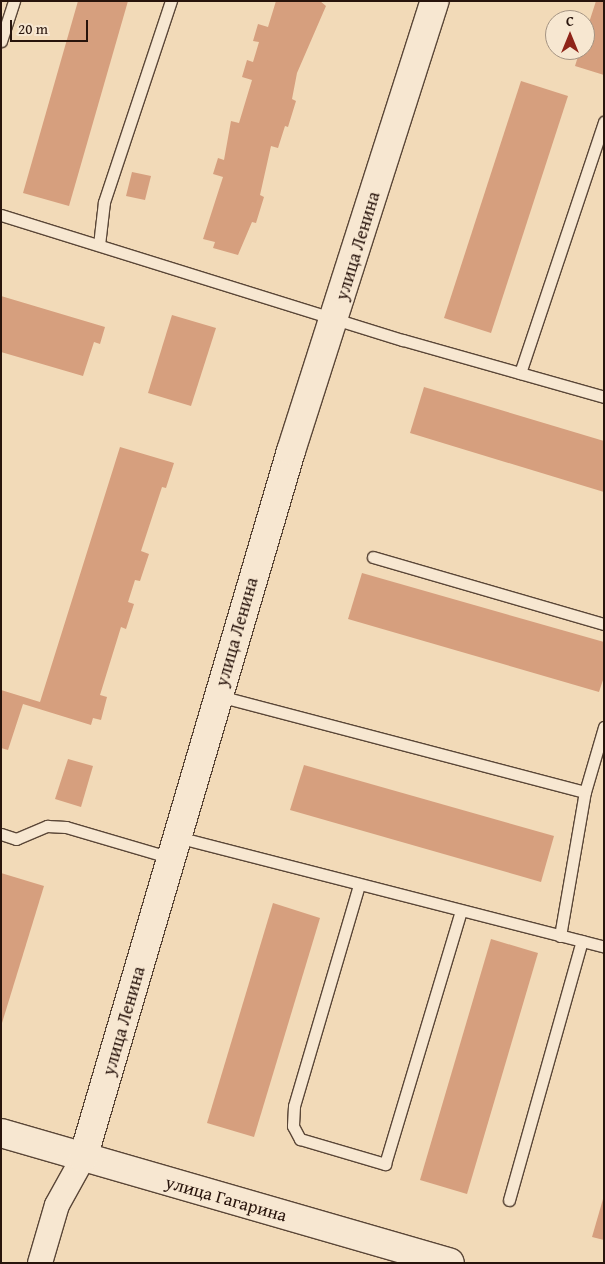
<!DOCTYPE html>
<meta charset="utf-8">
<style>
body{margin:0}
#map{position:relative;width:605px;height:1264px;overflow:hidden;background:#f2dab8;font-family:"Gentium Book Plus",serif}
div>[style]{position:absolute}
.building>*{inset:0;background:#d69f7e}
.roads{filter:drop-shadow(1px 0 #5a4637) drop-shadow(-1px 0 #5a4637) drop-shadow(0 1px #5a4637) drop-shadow(0 -1px #5a4637)}
.service>*{height:11px;margin:-5.5px;padding:0 5.5px;transform-origin:5.5px;border-radius:5.5px;background:#f7e7d1}
.minor>*{height:24px;margin:-12px;padding:0 12px;transform-origin:12px;border-radius:12px;background:#f7e7d1}
.tertiary>*{height:28px;margin:-14px;padding:0 14px;transform-origin:14px;border-radius:14px;background:#f7e7d1}
span{translate:-50% -50%;white-space:nowrap;text-align:center;line-height:1.15;-webkit-text-stroke:4px #f7e7d1;paint-order:stroke}
.street-label{font-size:18px;color:#28140c}
.frame{position:absolute;inset:0;border:2px solid #28140c;pointer-events:none}
.north{position:absolute;left:545px;top:10px;width:50px;height:50px;box-sizing:border-box;background:#f7e7d1;border:1px solid #a49382;border-radius:50%;rotate:0deg;font-size:14px;font-weight:700;line-height:20px;text-align:center;color:#28140c}
.north::after{content:'';display:block;margin:auto;width:18px;height:22px;background:#8f2418;clip-path:polygon(50% 0,100% 100%,50% 72%,0 100%)}
.scale{position:absolute;left:10px;top:20px;width:78px;height:22px;box-sizing:border-box;border:2px solid #28140c;border-top:0;padding-left:6px;font-size:15px;line-height:18px;white-space:nowrap;color:#28140c;-webkit-text-stroke:4px #f7e7d1;paint-order:stroke}
</style>
<div id="map">
<div class="building">
<i style="clip-path:polygon(78px 1px,128px 1px,69px 206px,23px 193px)"></i>
<i style="clip-path:polygon(276px 1px,320px 1px,326px 6px,297px 73px,292px 99px,296px 101px,288px 127px,285px 126px,278px 148px,271px 146px,260px 195px,264px 197px,256px 223px,252px 222px,238px 255px,213px 248px,215px 242px,203px 239px,223px 177px,213px 174px,218px 158px,224px 160px,231px 121px,239px 123px,252px 80px,242px 77px,247px 60px,253px 62px,259px 42px,253px 41px,258px 24px,268px 27px)"></i>
<i style="clip-path:polygon(596px 1px,604px 1px,604px 75px,575px 66px,580px 50px,585px 50px,585px 35px)"></i>
<i style="clip-path:polygon(521px 81px,568px 96px,491px 333px,444px 318px)"></i>
<i style="clip-path:polygon(132px 172px,151px 176px,145px 200px,126px 196px)"></i>
<i style="clip-path:polygon(1px 296px,105px 327px,100px 344px,94px 342px,83px 376px,1px 352px)"></i>
<i style="clip-path:polygon(172px 315px,216px 328px,191px 406px,148px 393px)"></i>
<i style="clip-path:polygon(424px 387px,604px 441px,604px 492px,410px 433px)"></i>
<i style="clip-path:polygon(120px 447px,174px 463px,166px 488px,162px 487px,141px 551px,149px 554px,140px 581px,135px 580px,128px 602px,134px 604px,126px 629px,121px 627px,100px 695px,107px 697px,101px 720px,93px 718px,91px 725px,23px 704px,8px 750px,1px 748px,1px 690px,40px 702px)"></i>
<i style="clip-path:polygon(362px 573px,604px 642px,604px 677px,599px 692px,348px 619px)"></i>
<i style="clip-path:polygon(68px 759px,93px 766px,81px 807px,55px 799px)"></i>
<i style="clip-path:polygon(304px 765px,554px 836px,541px 882px,290px 810px)"></i>
<i style="clip-path:polygon(1px 873px,44px 886px,2px 1023px,1px 1023px)"></i>
<i style="clip-path:polygon(273px 903px,320px 918px,254px 1137px,207px 1123px)"></i>
<i style="clip-path:polygon(491px 939px,538px 953px,467px 1194px,420px 1180px)"></i>
<i style="clip-path:polygon(603px 1199px,604px 1199px,604px 1240px,592px 1237px)"></i>
</div>
<div class="roads">
<div class="service">
<i style="left:1px;top:41px;width:42px;rotate:-72deg"></i>
<i style="left:1px;top:215px;width:421px;rotate:17.3deg"></i>
<i style="left:403px;top:340px;width:209px;rotate:15.8deg"></i>
<i style="left:99px;top:245px;width:43px;rotate:-83.4deg"></i>
<i style="left:104px;top:202px;width:212px;rotate:-71.6deg"></i>
<i style="left:520px;top:373px;width:265px;rotate:-71.5deg"></i>
<i style="left:373px;top:557px;width:241px;rotate:16.2deg"></i>
<i style="left:219px;top:696px;width:378px;rotate:14.7deg"></i>
<i style="left:1px;top:834px;width:16px;rotate:18deg"></i>
<i style="left:16px;top:839px;width:34px;rotate:-23deg"></i>
<i style="left:47px;top:826px;width:19px;rotate:3deg"></i>
<i style="left:66px;top:827px;width:109px;rotate:16.4deg"></i>
<i style="left:177px;top:837px;width:441px;rotate:14.4deg"></i>
<i style="left:359px;top:885px;width:230px;rotate:106.4deg"></i>
<i style="left:294px;top:1106px;width:20px;rotate:93deg"></i>
<i style="left:293px;top:1126px;width:15px;rotate:62deg"></i>
<i style="left:300px;top:1139px;width:89px;rotate:16.4deg"></i>
<i style="left:385px;top:1164px;width:264px;rotate:-73.3deg"></i>
<i style="left:560px;top:936px;width:146px;rotate:-80.2deg"></i>
<i style="left:585px;top:792px;width:68px;rotate:-73.7deg"></i>
<i style="left:509px;top:1200px;width:269px;rotate:-74.3deg"></i>
</div>
<div class="minor">
<i style="left:40px;top:1263px;width:60px;rotate:-73.7deg"></i>
<i style="left:57px;top:1205px;width:54px;rotate:-61deg"></i>
</div>
<div class="tertiary">
<i style="left:1px;top:1133px;width:467px;rotate:16.1deg"></i>
<i style="left:83px;top:1158px;width:737px;rotate:-73.61deg"></i>
<i style="left:291px;top:451px;width:472px;rotate:-72.3deg"></i>
</div>
</div>
<div class="street-label">
<span style="left:358px;top:246px;rotate:-73deg">улица Ленина</span>
<span style="left:237px;top:632px;rotate:-74deg">улица Ленина</span>
<span style="left:124px;top:1021px;rotate:-74deg">улица Ленина</span>
<span style="left:226px;top:1199px;rotate:16deg">улица Гагарина</span>
</div>
<div class="frame"></div>
<div class="north">С</div>
<div class="scale">20 m</div>
</div>
